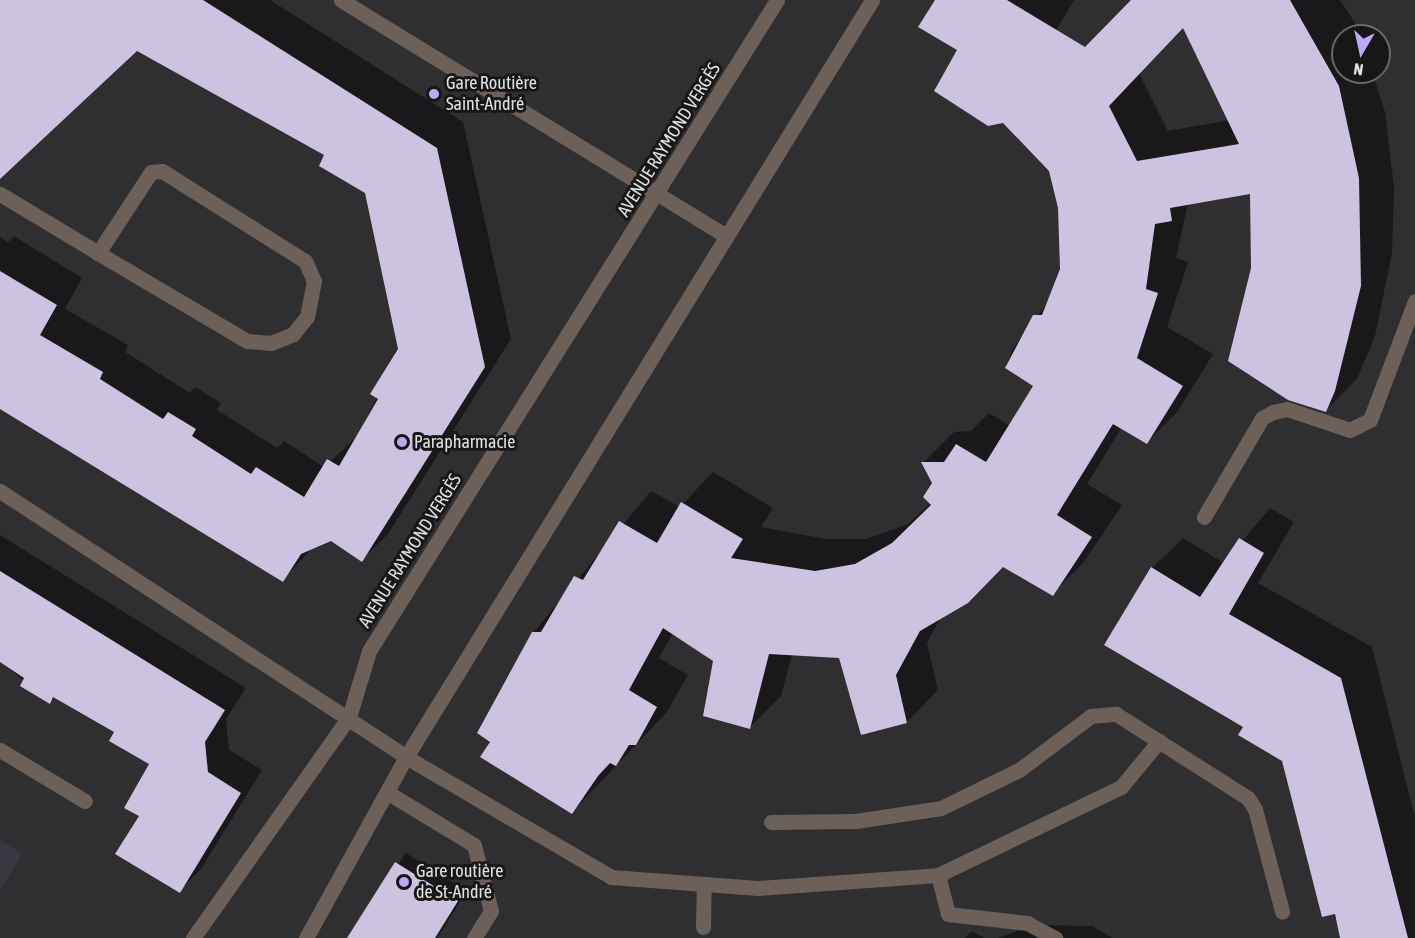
<!DOCTYPE html>
<meta charset="utf-8">
<style>
body{margin:0}
#map{position:relative;width:1415px;height:938px;overflow:hidden;background:#2f2e31;font-family:"Asap Condensed",sans-serif}
div>[style]{position:absolute}
.built>*{inset:0;background:#37373f}
.shadow>*{inset:0;background:#0007}
.building>*{inset:0;background:#cdc2e0}
.lane>*{height:15px;margin:-7.5px;padding:0 7.5px;transform-origin:7.5px;border-radius:7.5px;background:#6c6059}
.street>*{height:15px;margin:-7.5px;padding:0 7.5px;transform-origin:7.5px;border-radius:7.5px;background:#6c6059}
.dots>*{width:16px;height:16px;translate:-50% -50%;box-sizing:border-box;border:3px solid #171718;border-radius:50%}
span{translate:-50% -50%;white-space:nowrap;text-align:center;line-height:1.15;-webkit-text-stroke:6px #171718;paint-order:stroke}
.poi-label{font-size:18px;color:#e1e1e2}
.left{translate:0 -50%;text-align:left}
.street-label{font-size:18px;color:#e1e1e2}
.north{position:absolute;left:1331px;top:24px;width:60px;height:60px;box-sizing:border-box;background:#171718;border:2px solid #686869;border-radius:50%;rotate:189deg;font-size:16px;font-weight:700;line-height:24px;text-align:center;color:#e1e1e2}
.north::after{content:'';display:block;margin:auto;width:21px;height:27px;background:#bea9f4;clip-path:polygon(50% 0,100% 100%,50% 72%,0 100%)}
</style>
<div id="map">
<div class="built">
<i style="clip-path:polygon(0 840px,22px 854px,0 891px)"></i>
</div>
<div class="shadow">
<i style="clip-path:polygon(0 0,270px 0,463px 122px,511px 339px,388px 534px,362px 560px,331px 539px,314px 546px,283px 580px,0 359px,0 237px,8px 242px,14px 236px,82px 278px,65px 309px,128px 345px,125px 352px,190px 393px,195px 387px,221px 403px,217px 410px,277px 448px,284px 441px,324px 467px,358px 436px,400px 349px,366px 192px,326px 154px,136px 49px,0 147px)"></i>
<i style="clip-path:polygon(937px 0,1074px 0,1019px 94px,959px 49px)"></i>
<i style="clip-path:polygon(evenodd,1133px 0,1340px 0,1357px 26px,1360px 36px,1343px 36px,1343px 72px,1372px 72px,1385px 112px,1394px 187px,1392px 253px,1375px 336px,1357px 379px,1326px 410px,1252px 268px,1252px 192px,1188px 203px,1176px 258px,1188px 262px,1167px 327px,1213px 354px,1178px 411px,1146px 443px,1122px 427px,1087px 484px,1122px 505px,1084px 562px,1052px 594px,1003px 565px,940px 618px,927px 643px,938px 690px,907px 722px,840px 656px,792px 654px,781px 696px,750px 727px,715px 660px,673px 633px,659px 658px,688px 675px,667px 712px,572px 812px,492px 741px,533px 633px,651px 491px,680px 507px,713px 472px,773px 508px,761px 527px,826px 539px,866px 539px,908px 524px,931px 503px,933px 483px,923px 463px,954px 432px,971px 431px,989px 413px,1010px 426px,1035px 385px,1006px 367px,1013px 348px,1049px 301px,1061px 269px,1133px 0,1184px 26px,1230px 120px,1168px 131px,1139px 73px,1184px 26px)"></i>
<i style="clip-path:polygon(1270px 508px,1294px 522px,1258px 583px,1372px 647px,1415px 818px,1415px 938px,1342px 938px,1284px 760px,1246px 726px,1152px 568px,1183px 538px,1224px 563px)"></i>
<i style="clip-path:polygon(0 535px,246px 688px,226px 719px,229px 750px,262px 770px,201px 869px,179px 891px,141px 816px,151px 763px,116px 731px,55px 696px,50px 702px,0 661px)"></i>
<i style="clip-path:polygon(406px 853px,467px 891px,437px 938px,349px 938px)"></i>
<i style="clip-path:polygon(1034px 925px,1092px 926px,1112px 938px,998px 938px)"></i>
<i style="clip-path:polygon(972px 931px,984px 938px,965px 938px)"></i>
</div>
<div class="building">
<i style="clip-path:polygon(0 0,203px 0,437px 148px,485px 367px,362px 562px,331px 541px,301px 554px,283px 582px,0 409px,0 271px,57px 305px,40px 335px,103px 372px,100px 379px,163px 419px,168px 412px,196px 429px,192px 436px,251px 474px,256px 467px,304px 497px,327px 459px,339px 466px,378px 399px,370px 394px,398px 349px,365px 193px,319px 166px,324px 155px,137px 51px,0 179px)"></i>
<i style="clip-path:polygon(evenodd,935px 0,1007px 0,1085px 47px,1131px 0,1290px 0,1339px 86px,1359px 178px,1361px 286px,1335px 391px,1326px 412px,1288px 400px,1228px 361px,1251px 268px,1250px 194px,1170px 208px,1172px 221px,1155px 224px,1146px 289px,1158px 293px,1137px 358px,1183px 386px,1147px 444px,1113px 424px,1057px 515px,1092px 537px,1053px 596px,1003px 567px,968px 603px,920px 631px,896px 675px,907px 723px,861px 735px,839px 658px,769px 654px,750px 729px,703px 716px,713px 661px,663px 628px,629px 690px,657px 707px,636px 745px,629px 745px,616px 766px,610px 763px,598px 776px,572px 814px,480px 757px,490px 742px,477px 733px,532px 632px,541px 632px,574px 576px,583px 580px,619px 521px,657px 543px,681px 502px,743px 539px,731px 558px,815px 571px,855px 564px,892px 543px,931px 505px,923px 497px,932px 483px,921px 462px,944px 462px,956px 444px,986px 462px,1033px 386px,1005px 368px,1033px 315px,1042px 315px,1060px 269px,1058px 208px,1049px 171px,1003px 123px,988px 126px,934px 91px,957px 50px,918px 27px,935px 0,1183px 28px,1239px 144px,1137px 161px,1109px 106px,1183px 28px)"></i>
<i style="clip-path:polygon(1239px 538px,1264px 553px,1229px 614px,1341px 678px,1408px 938px,1340px 938px,1335px 914px,1322px 917px,1282px 761px,1238px 735px,1243px 727px,1104px 645px,1151px 567px,1200px 597px)"></i>
<i style="clip-path:polygon(0 571px,225px 710px,205px 742px,208px 772px,241px 793px,180px 893px,115px 854px,139px 816px,124px 808px,149px 764px,109px 741px,114px 732px,53px 697px,50px 704px,20px 686px,24px 678px,0 662px)"></i>
<i style="clip-path:polygon(395px 862px,458px 901px,435px 938px,347px 938px)"></i>
</div>
<div class="lane">
<i style="left:341px;top:0;width:452px;rotate:31.5deg"></i>
<i style="left:0;top:194px;width:114px;rotate:31deg"></i>
<i style="left:98px;top:253px;width:173px;rotate:30.6deg"></i>
<i style="left:247px;top:341px;width:24px;rotate:5deg"></i>
<i style="left:271px;top:343px;width:24px;rotate:-22deg"></i>
<i style="left:293px;top:334px;width:22px;rotate:-51deg"></i>
<i style="left:307px;top:317px;width:37px;rotate:-79deg"></i>
<i style="left:314px;top:281px;width:22px;rotate:-114deg"></i>
<i style="left:305px;top:261px;width:169px;rotate:-147.8deg"></i>
<i style="left:162px;top:171px;width:11px;rotate:175deg"></i>
<i style="left:151px;top:172px;width:97px;rotate:123.2deg"></i>
<i style="left:0;top:491px;width:485px;rotate:33.2deg"></i>
<i style="left:406px;top:757px;width:238px;rotate:30.3deg"></i>
<i style="left:611px;top:877px;width:147px;rotate:4.3deg"></i>
<i style="left:758px;top:888px;width:180px;rotate:-4.1deg"></i>
<i style="left:938px;top:875px;width:203px;rotate:-25.7deg"></i>
<i style="left:1121px;top:787px;width:60px;rotate:-50.4deg"></i>
<i style="left:1204px;top:517px;width:115px;rotate:-59.6deg"></i>
<i style="left:1262px;top:418px;width:13px;rotate:-29deg"></i>
<i style="left:1273px;top:412px;width:14px;rotate:-12deg"></i>
<i style="left:1287px;top:409px;width:66px;rotate:18.4deg"></i>
<i style="left:1350px;top:430px;width:22px;rotate:-27deg"></i>
<i style="left:1370px;top:420px;width:127px;rotate:-69.3deg"></i>
<i style="left:0;top:750px;width:99px;rotate:31deg"></i>
<i style="left:390px;top:794px;width:98px;rotate:31.3deg"></i>
<i style="left:474px;top:845px;width:68px;rotate:75.6deg"></i>
<i style="left:491px;top:911px;width:32px;rotate:122deg"></i>
<i style="left:771px;top:822px;width:85px;rotate:-0.7deg"></i>
<i style="left:856px;top:821px;width:86px;rotate:-8.7deg"></i>
<i style="left:941px;top:808px;width:87px;rotate:-26deg"></i>
<i style="left:1019px;top:770px;width:90px;rotate:-36.9deg"></i>
<i style="left:1091px;top:716px;width:25px;rotate:-5deg"></i>
<i style="left:1116px;top:714px;width:156px;rotate:32.5deg"></i>
<i style="left:1248px;top:798px;width:13px;rotate:58deg"></i>
<i style="left:1255px;top:809px;width:106px;rotate:75.2deg"></i>
<i style="left:938px;top:875px;width:40px;rotate:75.6deg"></i>
<i style="left:948px;top:914px;width:80px;rotate:6.5deg"></i>
<i style="left:1027px;top:923px;width:32px;rotate:28deg"></i>
<i style="left:703px;top:927px;width:39px;rotate:-89deg"></i>
<i style="left:306px;top:938px;width:207px;rotate:-61.1deg"></i>
<i style="left:406px;top:757px;width:889px;rotate:-58.38deg"></i>
</div>
<div class="street">
<i style="left:193px;top:938px;width:271px;rotate:-54.8deg"></i>
<i style="left:349px;top:717px;width:69px;rotate:-73.1deg"></i>
<i style="left:369px;top:651px;width:768px;rotate:-57.92deg"></i>
</div>
<div class="dots">
<i style="left:434px;top:94px;background:#bea9f4"></i>
<i style="left:402px;top:442px;background:#bea9f4"></i>
<i style="left:404px;top:882px;background:#bea9f4"></i>
</div>
<div class="poi-label">
<span class="left" style="left:446px;top:94px">Gare Routière<br>Saint-André</span>
<span class="left" style="left:414px;top:442px">Parapharmacie</span>
<span class="left" style="left:416px;top:882px">Gare routière<br>de St-André</span>
</div>
<div class="street-label">
<span style="left:669px;top:140px;rotate:-58deg">AVENUE RAYMOND VERGÈS</span>
<span style="left:410px;top:551px;rotate:-58deg">AVENUE RAYMOND VERGÈS</span>
</div>
<div class="north">N</div>
</div>
